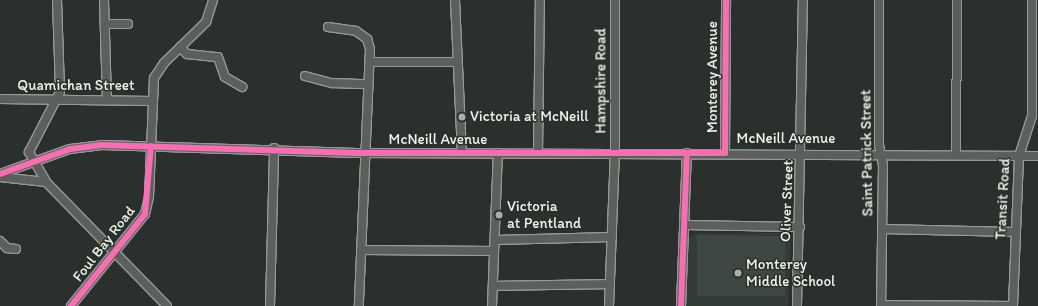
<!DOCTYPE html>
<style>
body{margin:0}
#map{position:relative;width:1038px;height:306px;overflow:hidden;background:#29302d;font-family:Itim,sans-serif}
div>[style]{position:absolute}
.built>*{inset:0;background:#323d37}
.green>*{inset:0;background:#3e4742}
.roads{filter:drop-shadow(1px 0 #969996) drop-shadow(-1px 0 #969996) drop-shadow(0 1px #969996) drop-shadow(0 -1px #969996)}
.minor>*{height:8px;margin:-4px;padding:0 4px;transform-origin:4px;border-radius:4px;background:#5c605c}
.cycleway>*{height:6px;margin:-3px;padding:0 3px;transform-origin:3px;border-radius:3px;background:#f96db3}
.dots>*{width:11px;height:11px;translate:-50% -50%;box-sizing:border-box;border:2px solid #26332d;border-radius:50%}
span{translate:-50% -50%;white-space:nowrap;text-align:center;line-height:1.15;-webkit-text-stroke:3px #26332d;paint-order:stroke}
.street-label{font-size:15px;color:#f4f1e8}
.poi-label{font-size:15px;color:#f4f1e8}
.left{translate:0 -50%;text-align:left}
</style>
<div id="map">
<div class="built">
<i style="clip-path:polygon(695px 233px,786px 233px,791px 238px,788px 306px,686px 306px,688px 239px)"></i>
</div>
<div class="green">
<i style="clip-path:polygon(697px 235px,785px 236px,785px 296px,697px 296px)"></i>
</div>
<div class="roads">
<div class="minor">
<i style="left:57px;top:0;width:92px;rotate:88.1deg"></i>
<i style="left:60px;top:92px;width:68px;rotate:117.3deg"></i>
<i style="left:29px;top:152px;width:34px;rotate:60deg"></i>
<i style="left:46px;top:182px;width:173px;rotate:45.7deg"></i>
<i style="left:104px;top:0;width:100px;rotate:88.3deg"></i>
<i style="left:455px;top:0;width:152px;rotate:87.4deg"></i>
<i style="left:879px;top:0;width:145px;rotate:90deg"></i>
<i style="left:879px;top:145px;width:21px;rotate:79deg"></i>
<i style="left:883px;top:166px;width:140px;rotate:90.8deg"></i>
<i style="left:105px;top:24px;width:23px"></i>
<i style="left:328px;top:27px;width:28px;rotate:8deg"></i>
<i style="left:356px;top:31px;width:14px;rotate:36deg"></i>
<i style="left:367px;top:39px;width:10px;rotate:73deg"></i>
<i style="left:370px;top:49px;width:257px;rotate:92.5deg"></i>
<i style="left:180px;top:47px;width:10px;rotate:45deg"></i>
<i style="left:187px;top:54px;width:31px;rotate:6deg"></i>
<i style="left:218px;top:57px;width:21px;rotate:71deg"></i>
<i style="left:225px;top:77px;width:20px;rotate:30deg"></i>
<i style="left:370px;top:62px;width:87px"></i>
<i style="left:305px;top:76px;width:28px;rotate:15deg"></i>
<i style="left:332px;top:83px;width:35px;rotate:2deg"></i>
<i style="left:0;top:99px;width:152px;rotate:0.8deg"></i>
<i style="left:538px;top:153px;width:153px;rotate:-89.3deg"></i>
<i style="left:725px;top:153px;width:153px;rotate:-89.6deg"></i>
<i style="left:956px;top:154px;width:154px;rotate:-89.6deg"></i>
<i style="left:0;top:174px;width:74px;rotate:-19.7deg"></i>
<i style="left:70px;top:149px;width:32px;rotate:-7deg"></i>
<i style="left:102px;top:145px;width:255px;rotate:1.8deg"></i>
<i style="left:357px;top:153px;width:681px;rotate:0.25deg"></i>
<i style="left:0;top:177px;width:46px;rotate:6.2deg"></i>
<i style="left:684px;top:225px;width:116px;rotate:1deg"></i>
<i style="left:882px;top:229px;width:133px;rotate:1.3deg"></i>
<i style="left:495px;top:240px;width:117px;rotate:-1.5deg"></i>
<i style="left:0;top:241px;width:10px;rotate:45deg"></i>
<i style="left:7px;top:248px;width:9px;rotate:6deg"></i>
<i style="left:361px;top:250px;width:133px;rotate:0.4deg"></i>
<i style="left:493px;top:286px;width:117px;rotate:-1deg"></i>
<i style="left:881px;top:305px;width:132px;rotate:0.4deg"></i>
<i style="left:71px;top:306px;width:118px;rotate:-51.2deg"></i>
<i style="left:145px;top:214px;width:17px;rotate:-77deg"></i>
<i style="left:149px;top:197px;width:119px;rotate:-87.6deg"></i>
<i style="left:154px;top:78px;width:18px;rotate:-56deg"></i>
<i style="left:164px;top:63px;width:59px;rotate:-44.3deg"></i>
<i style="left:206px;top:22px;width:23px;rotate:-72deg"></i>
<i style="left:270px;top:306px;width:158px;rotate:-88.5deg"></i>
<i style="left:492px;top:306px;width:153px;rotate:-87.8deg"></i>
<i style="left:609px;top:306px;width:153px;rotate:-87.8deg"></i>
<i style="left:615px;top:153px;width:153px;rotate:-90deg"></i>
<i style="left:681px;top:306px;width:153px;rotate:-87.8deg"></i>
<i style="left:797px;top:306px;width:306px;rotate:-88.9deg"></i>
<i style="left:1013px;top:306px;width:150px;rotate:-87.7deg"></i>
<i style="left:1019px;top:156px;width:42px;rotate:-72deg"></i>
<i style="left:1032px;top:116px;width:116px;rotate:-90deg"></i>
</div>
</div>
<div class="cycleway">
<i style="left:0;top:174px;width:74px;rotate:-19.7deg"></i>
<i style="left:70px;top:149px;width:32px;rotate:-7deg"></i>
<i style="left:102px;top:145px;width:255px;rotate:1.8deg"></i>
<i style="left:357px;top:153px;width:368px"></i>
<i style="left:725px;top:153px;width:153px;rotate:-89.6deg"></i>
<i style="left:71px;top:306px;width:118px;rotate:-51.2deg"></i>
<i style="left:145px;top:214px;width:68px;rotate:-85deg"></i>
<i style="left:681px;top:306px;width:153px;rotate:-87.8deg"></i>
</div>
<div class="dots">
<i style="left:462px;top:117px;background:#adada7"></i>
<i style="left:499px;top:215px;background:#adada7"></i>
<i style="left:738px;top:273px;background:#adada7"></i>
</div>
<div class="street-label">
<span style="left:713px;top:77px;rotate:-90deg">Monterey Avenue</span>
<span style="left:601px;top:81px;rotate:-90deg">Hampshire Road</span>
<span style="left:76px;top:86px">Quamichan Street</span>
<span style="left:786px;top:139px">McNeill Avenue</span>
<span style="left:438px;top:140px">McNeill Avenue</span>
<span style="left:867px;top:153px;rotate:-91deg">Saint Patrick Street</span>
<span style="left:1003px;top:199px;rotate:-87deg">Transit Road</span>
<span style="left:787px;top:201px;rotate:-88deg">Oliver Street</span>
<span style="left:104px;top:244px;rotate:-52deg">Foul Bay Road</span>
</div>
<div class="poi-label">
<span class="left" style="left:470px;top:117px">Victoria at McNeill</span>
<span class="left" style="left:507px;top:215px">Victoria<br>at Pentland</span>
<span class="left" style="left:746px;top:273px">Monterey<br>Middle School</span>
</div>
</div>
